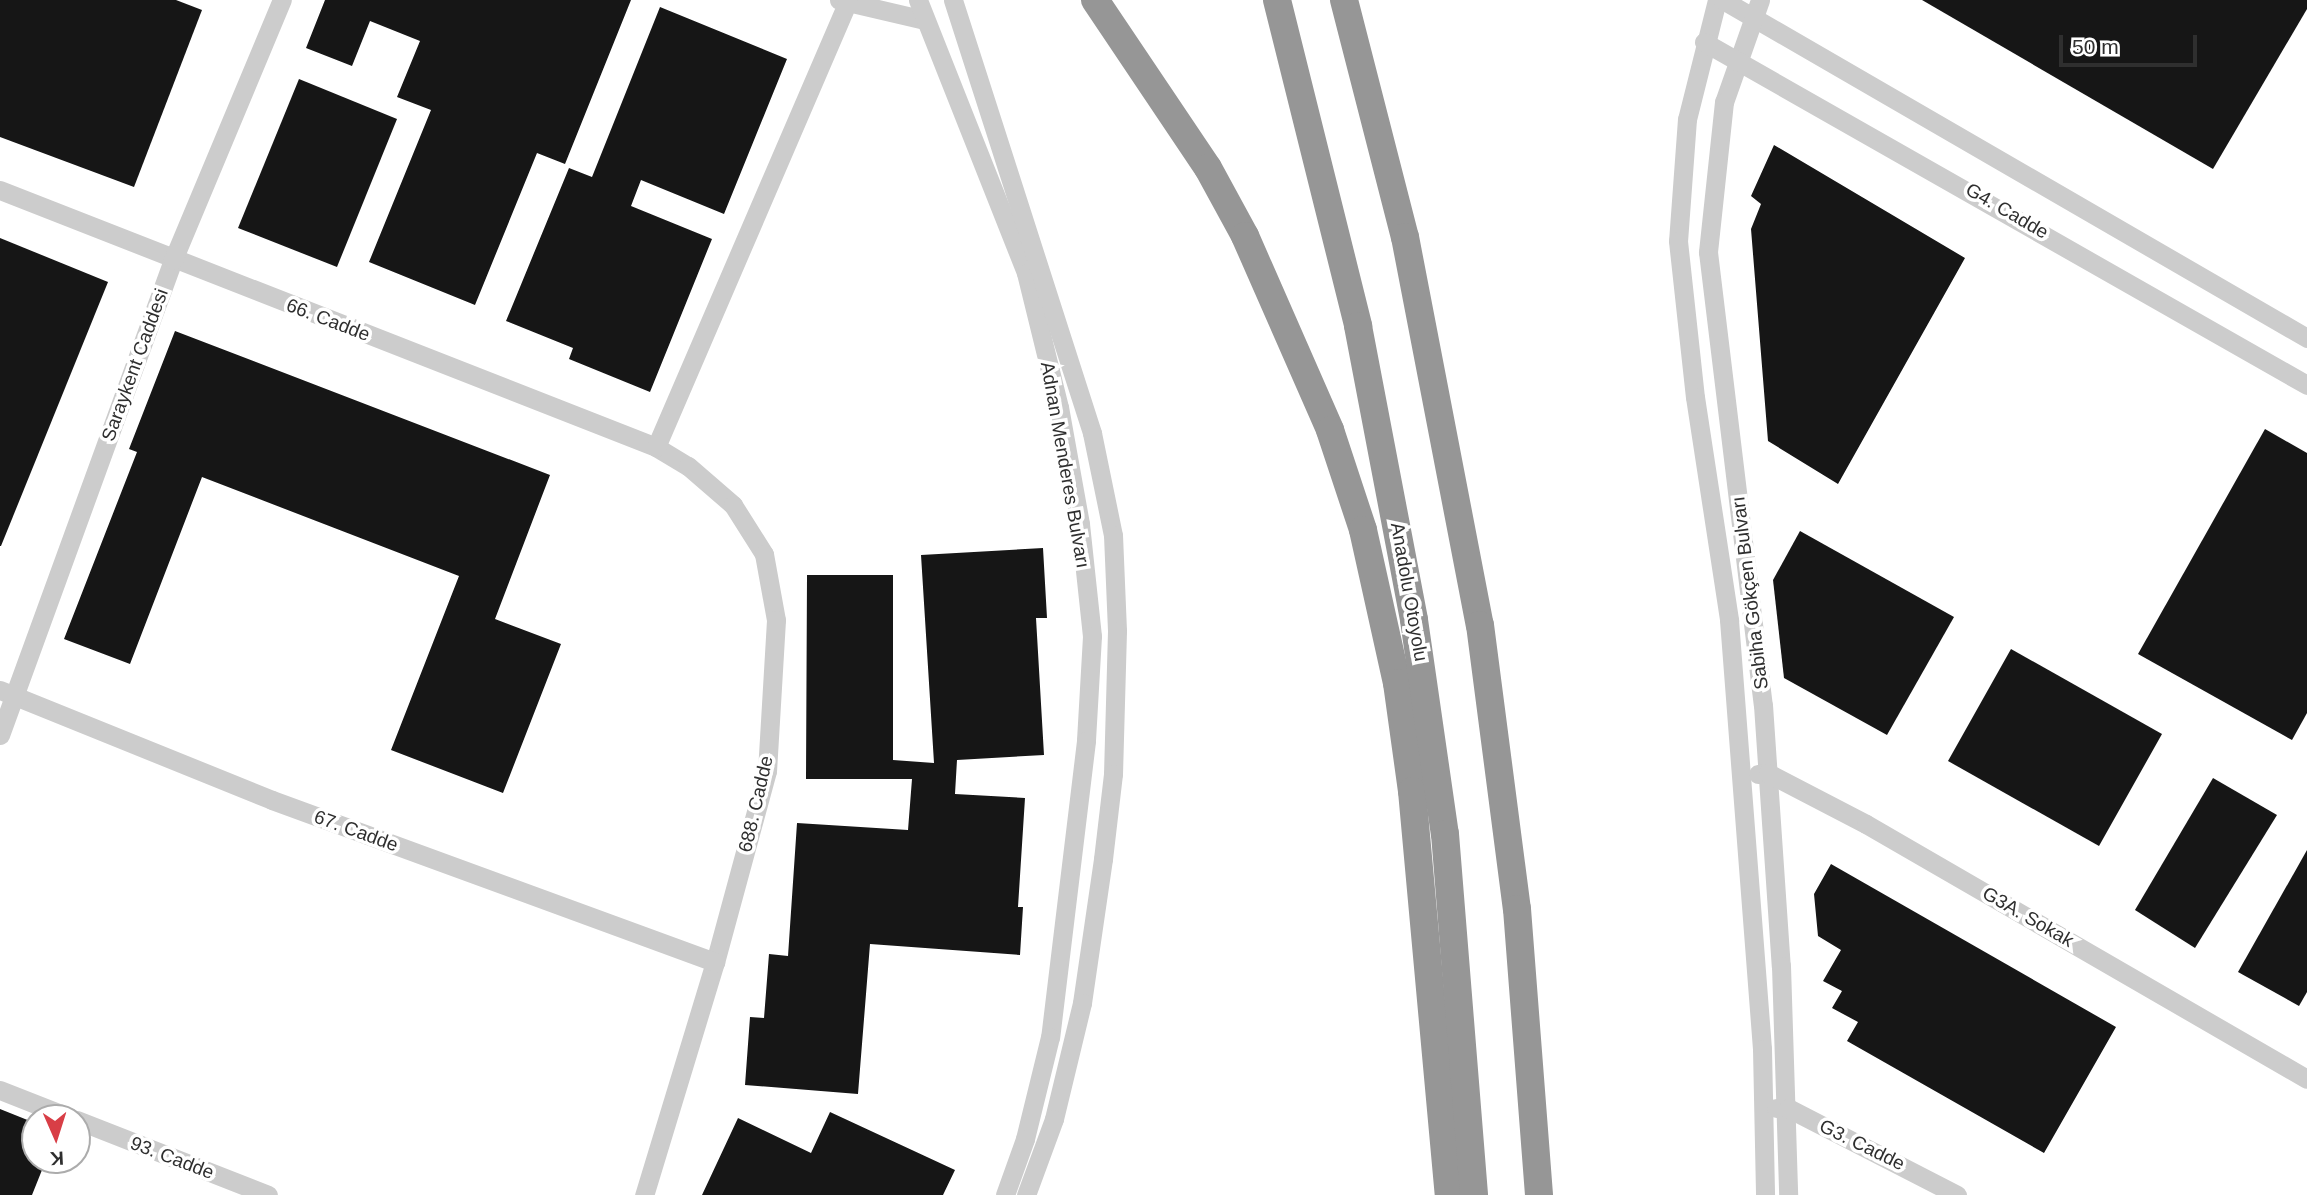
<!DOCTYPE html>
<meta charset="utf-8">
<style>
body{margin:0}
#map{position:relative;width:2307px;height:1195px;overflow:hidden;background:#fff;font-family:Helvetica,sans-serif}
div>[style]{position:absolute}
.building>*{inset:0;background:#161616}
.minor>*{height:19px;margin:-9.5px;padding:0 9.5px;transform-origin:9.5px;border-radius:9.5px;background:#ccc}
.highway>*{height:28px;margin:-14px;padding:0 14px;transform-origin:14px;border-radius:14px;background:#969696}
span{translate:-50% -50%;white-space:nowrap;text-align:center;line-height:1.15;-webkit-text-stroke:7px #fff;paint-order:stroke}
.street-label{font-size:19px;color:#2f2f2f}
.north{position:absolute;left:21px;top:1104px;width:70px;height:70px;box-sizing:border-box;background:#fff;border:2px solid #acacac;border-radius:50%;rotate:177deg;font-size:19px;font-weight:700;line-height:28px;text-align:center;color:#2f2f2f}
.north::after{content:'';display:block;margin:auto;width:24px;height:32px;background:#d83e46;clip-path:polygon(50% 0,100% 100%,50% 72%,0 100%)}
.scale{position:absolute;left:2059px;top:35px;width:138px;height:32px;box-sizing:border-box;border:4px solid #2f2f2f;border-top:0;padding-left:9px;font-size:21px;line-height:24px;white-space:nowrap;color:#2f2f2f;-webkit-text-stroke:5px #fff;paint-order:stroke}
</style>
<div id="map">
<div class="building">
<i style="clip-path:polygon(0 0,176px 0,202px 10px,134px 187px,0 137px)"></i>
<i style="clip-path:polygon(325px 0,631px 0,565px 164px,537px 153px,475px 305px,369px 262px,431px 110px,397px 97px,420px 41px,370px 21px,352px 66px,306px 48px)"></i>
<i style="clip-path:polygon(1922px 0,2307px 0,2307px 9px,2213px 169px)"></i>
<i style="clip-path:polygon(660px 7px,787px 59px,724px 214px,641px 180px,631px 206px,712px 239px,650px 392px,569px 359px,573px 348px,506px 321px,569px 168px,592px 177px)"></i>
<i style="clip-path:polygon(299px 79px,397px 119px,337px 267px,238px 228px)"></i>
<i style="clip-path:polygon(1774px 145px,1965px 258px,1838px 484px,1768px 441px,1751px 229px,1761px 204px,1751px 196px)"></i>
<i style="clip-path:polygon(0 238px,108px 282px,1px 546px,0 546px)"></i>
<i style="clip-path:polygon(175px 331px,550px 475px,495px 619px,561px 644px,503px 793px,391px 750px,459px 576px,202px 477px,130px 664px,64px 639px,137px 452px,129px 449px)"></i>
<i style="clip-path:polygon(2265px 429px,2307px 453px,2307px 713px,2292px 740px,2138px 654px)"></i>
<i style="clip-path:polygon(1800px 531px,1954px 617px,1887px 735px,1784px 678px,1773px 580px)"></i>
<i style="clip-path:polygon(1043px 548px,1047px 618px,1036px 618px,1044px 755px,957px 760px,955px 794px,1025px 798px,1018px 907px,1023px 907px,1020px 955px,870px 944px,858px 1094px,745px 1085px,750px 1017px,764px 1018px,769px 954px,788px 956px,797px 823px,908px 830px,912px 779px,806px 779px,807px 575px,893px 575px,893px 760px,934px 763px,921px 555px)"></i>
<i style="clip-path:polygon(2011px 649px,2162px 734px,2099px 846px,1948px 761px)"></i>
<i style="clip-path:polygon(2213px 778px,2277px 815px,2195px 948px,2135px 910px)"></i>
<i style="clip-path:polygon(2307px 850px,2307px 992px,2299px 1006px,2238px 972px)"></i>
<i style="clip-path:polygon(1831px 864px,2116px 1027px,2044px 1153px,1847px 1041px,1858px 1022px,1832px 1008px,1842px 991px,1823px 981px,1841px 950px,1818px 936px,1814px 894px)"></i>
<i style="clip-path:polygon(0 1109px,35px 1123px,35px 1160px,46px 1160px,32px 1195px,0 1195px)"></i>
<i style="clip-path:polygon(830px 1112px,955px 1170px,943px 1195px,702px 1195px,738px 1118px,811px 1153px)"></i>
</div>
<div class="minor">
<i style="left:839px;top:0;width:88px;rotate:13.1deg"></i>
<i style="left:918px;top:0;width:294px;rotate:68.4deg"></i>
<i style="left:1026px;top:273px;width:138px;rotate:76.2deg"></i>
<i style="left:1059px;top:407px;width:119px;rotate:79.8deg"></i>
<i style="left:1080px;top:524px;width:113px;rotate:83.9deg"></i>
<i style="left:1092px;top:636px;width:105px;rotate:93.3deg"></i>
<i style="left:1086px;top:741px;width:298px;rotate:96.9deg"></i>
<i style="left:1050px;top:1037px;width:105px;rotate:103.8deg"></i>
<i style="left:1025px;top:1139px;width:59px;rotate:109.7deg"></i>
<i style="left:953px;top:0;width:455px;rotate:72.2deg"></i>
<i style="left:1092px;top:433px;width:104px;rotate:78.4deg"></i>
<i style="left:1113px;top:535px;width:96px;rotate:87.6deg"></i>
<i style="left:1117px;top:631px;width:143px;rotate:91.6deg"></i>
<i style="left:1113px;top:774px;width:86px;rotate:96.7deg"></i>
<i style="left:1103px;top:859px;width:146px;rotate:98.3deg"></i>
<i style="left:1082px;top:1003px;width:119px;rotate:103.6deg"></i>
<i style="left:1054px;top:1119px;width:81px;rotate:110.2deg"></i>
<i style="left:1717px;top:0;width:123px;rotate:104.1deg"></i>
<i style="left:1687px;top:119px;width:122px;rotate:94.2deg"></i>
<i style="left:1678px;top:241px;width:157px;rotate:83.8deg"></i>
<i style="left:1695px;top:397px;width:226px;rotate:81.3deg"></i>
<i style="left:1729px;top:620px;width:430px;rotate:85.6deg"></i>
<i style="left:1762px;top:1049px;width:146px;rotate:88.8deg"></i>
<i style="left:1723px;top:0;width:675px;rotate:30.06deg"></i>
<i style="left:1760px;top:0;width:108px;rotate:109.4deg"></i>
<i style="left:1724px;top:102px;width:151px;rotate:96.1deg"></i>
<i style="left:1708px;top:252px;width:456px;rotate:83.1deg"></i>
<i style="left:1763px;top:705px;width:262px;rotate:86.1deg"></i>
<i style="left:1781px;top:966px;width:229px;rotate:88.2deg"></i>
<i style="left:1704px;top:42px;width:694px;rotate:29.63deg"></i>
<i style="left:0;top:190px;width:705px;rotate:21.39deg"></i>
<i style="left:656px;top:447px;width:37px;rotate:31deg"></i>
<i style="left:688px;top:466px;width:60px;rotate:40.9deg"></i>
<i style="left:733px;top:505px;width:58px;rotate:57.7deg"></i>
<i style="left:764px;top:554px;width:67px;rotate:79.7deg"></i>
<i style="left:776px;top:620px;width:151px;rotate:93.4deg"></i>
<i style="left:767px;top:771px;width:198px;rotate:105.2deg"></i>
<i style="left:715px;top:962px;width:244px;rotate:106.9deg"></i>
<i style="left:656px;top:447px;width:485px;rotate:-66.7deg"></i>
<i style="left:0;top:690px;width:293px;rotate:22deg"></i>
<i style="left:272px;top:800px;width:472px;rotate:20.1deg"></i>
<i style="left:0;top:735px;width:506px;rotate:-69.99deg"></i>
<i style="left:173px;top:260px;width:282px;rotate:-67.3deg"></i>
<i style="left:1758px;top:774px;width:10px;rotate:-6deg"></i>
<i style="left:1768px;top:773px;width:110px;rotate:27.5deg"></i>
<i style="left:1866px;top:824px;width:509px;rotate:30.04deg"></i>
<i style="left:0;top:1090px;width:76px;rotate:21.5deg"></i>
<i style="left:1776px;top:1108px;width:12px"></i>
<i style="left:1788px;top:1108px;width:190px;rotate:27.2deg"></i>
<i style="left:77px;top:1120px;width:205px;rotate:21.4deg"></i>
</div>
<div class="highway">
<i style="left:1095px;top:0;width:202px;rotate:56.1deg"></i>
<i style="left:1208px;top:168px;width:77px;rotate:61.4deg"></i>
<i style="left:1245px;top:236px;width:212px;rotate:66.3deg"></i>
<i style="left:1330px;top:430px;width:105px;rotate:71.7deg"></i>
<i style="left:1363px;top:530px;width:157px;rotate:77.5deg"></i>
<i style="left:1397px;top:683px;width:109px;rotate:82.1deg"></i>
<i style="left:1412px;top:791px;width:406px;rotate:84.8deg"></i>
<i style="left:1277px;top:0;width:336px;rotate:76deg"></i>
<i style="left:1358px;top:326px;width:299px;rotate:79.2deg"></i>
<i style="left:1414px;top:620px;width:216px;rotate:81.8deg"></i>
<i style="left:1445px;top:834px;width:362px;rotate:85.4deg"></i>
<i style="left:1344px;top:0;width:245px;rotate:75.6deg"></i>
<i style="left:1405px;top:237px;width:395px;rotate:79.1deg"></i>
<i style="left:1480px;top:625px;width:286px;rotate:82.6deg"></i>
<i style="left:1517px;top:909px;width:287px;rotate:85.6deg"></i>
</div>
<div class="street-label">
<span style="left:2007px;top:211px;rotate:30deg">G4. Cadde</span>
<span style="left:328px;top:320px;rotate:21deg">66. Cadde</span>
<span style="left:135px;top:365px;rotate:-70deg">Saraykent Caddesi</span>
<span style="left:1065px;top:465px;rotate:80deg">Adnan Menderes Bulvarı</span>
<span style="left:1409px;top:592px;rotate:80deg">Anadolu Otoyolu</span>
<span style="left:1750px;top:593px;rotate:-97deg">Sabiha Gökçen Bulvarı</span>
<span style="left:756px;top:804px;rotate:-77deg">688. Cadde</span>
<span style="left:356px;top:831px;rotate:20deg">67. Cadde</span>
<span style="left:2028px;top:917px;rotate:30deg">G3A. Sokak</span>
<span style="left:1862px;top:1145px;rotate:26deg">G3. Cadde</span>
<span style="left:172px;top:1158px;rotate:21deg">93. Cadde</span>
</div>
<div class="north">K</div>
<div class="scale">50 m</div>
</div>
